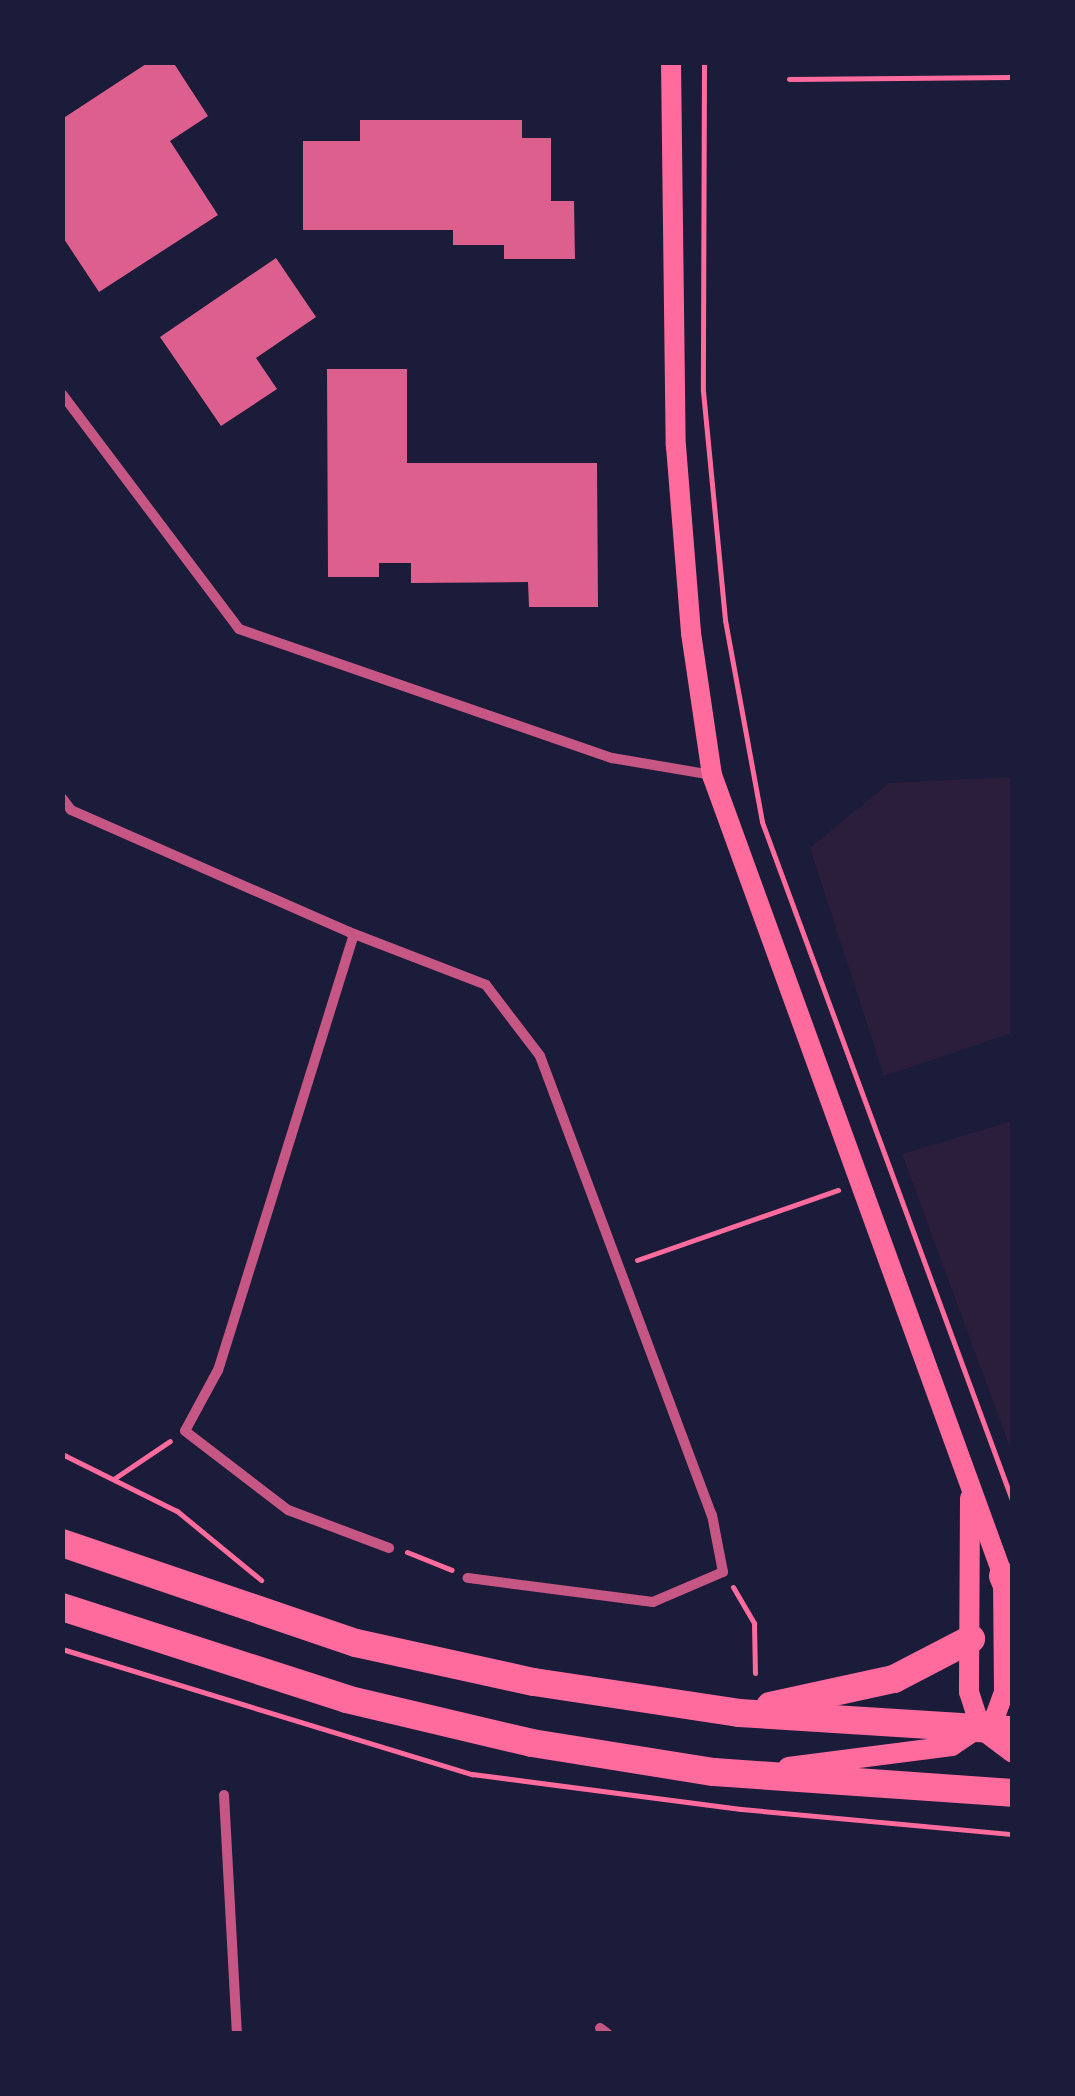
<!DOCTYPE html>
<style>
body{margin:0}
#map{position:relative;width:1075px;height:2096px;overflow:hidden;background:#1b1b3a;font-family:"Noto Serif",serif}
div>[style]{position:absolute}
.green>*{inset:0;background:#2a1e3b}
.building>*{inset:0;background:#dd5f8e}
.path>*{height:5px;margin:-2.5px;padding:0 2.5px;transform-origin:2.5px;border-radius:2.5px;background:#ff6b9d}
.minor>*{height:10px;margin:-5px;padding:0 5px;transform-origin:5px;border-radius:5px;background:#c65784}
.secondary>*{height:20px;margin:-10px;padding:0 10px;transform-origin:10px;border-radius:10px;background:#ff6b9d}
.trunk>*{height:28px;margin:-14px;padding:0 14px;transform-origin:14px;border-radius:14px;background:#ff6b9d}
span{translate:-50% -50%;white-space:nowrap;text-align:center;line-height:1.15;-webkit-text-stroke:9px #1b1b3a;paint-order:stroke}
.frame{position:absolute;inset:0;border:65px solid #1b1b3a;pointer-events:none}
</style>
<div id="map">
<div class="green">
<i style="clip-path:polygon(1012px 777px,1012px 1033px,884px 1076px,810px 848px,889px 783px)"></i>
<i style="clip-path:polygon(1012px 1121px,1012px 1453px,902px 1154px)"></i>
</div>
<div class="building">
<i style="clip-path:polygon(149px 62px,173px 62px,208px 116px,170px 141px,218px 215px,99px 292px,62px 236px,62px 119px)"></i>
<i style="clip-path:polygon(360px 120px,522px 120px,522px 138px,551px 138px,551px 201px,574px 201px,575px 259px,504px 259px,504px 245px,453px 245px,453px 230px,303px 230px,303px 141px,360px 141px)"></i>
<i style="clip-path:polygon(276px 258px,316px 317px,256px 358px,277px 389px,221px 426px,160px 337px)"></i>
<i style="clip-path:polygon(327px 369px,407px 369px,407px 463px,597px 463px,598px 607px,529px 607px,528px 582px,411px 583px,411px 563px,379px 563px,379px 577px,328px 577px)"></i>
</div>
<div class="path">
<i style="left:704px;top:62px;width:329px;rotate:90.2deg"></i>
<i style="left:703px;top:391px;width:230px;rotate:84.5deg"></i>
<i style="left:725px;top:620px;width:205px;rotate:79.6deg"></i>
<i style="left:762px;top:822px;width:723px;rotate:69.76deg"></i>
<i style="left:789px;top:79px;width:223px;rotate:-0.5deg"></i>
<i style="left:637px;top:1260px;width:213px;rotate:-19.2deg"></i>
<i style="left:62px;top:1454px;width:128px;rotate:26.4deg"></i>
<i style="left:177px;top:1511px;width:109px;rotate:39.4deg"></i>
<i style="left:115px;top:1478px;width:66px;rotate:-33.9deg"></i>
<i style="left:407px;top:1552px;width:48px;rotate:21.8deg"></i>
<i style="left:733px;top:1587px;width:42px;rotate:59.7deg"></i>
<i style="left:754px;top:1623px;width:50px;rotate:88.9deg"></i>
<i style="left:62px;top:1649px;width:429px;rotate:17deg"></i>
<i style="left:472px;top:1774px;width:271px;rotate:7.4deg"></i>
<i style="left:741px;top:1809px;width:272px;rotate:5.3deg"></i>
</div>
<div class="minor">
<i style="left:62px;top:394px;width:294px;rotate:53deg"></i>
<i style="left:239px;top:629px;width:395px;rotate:19.1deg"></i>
<i style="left:612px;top:758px;width:101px;rotate:9.6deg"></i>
<i style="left:62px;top:798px;width:15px;rotate:53deg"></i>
<i style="left:71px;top:810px;width:304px;rotate:23.7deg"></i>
<i style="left:349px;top:932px;width:147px;rotate:21.1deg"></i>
<i style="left:486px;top:985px;width:89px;rotate:52.7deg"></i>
<i style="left:540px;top:1056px;width:490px;rotate:69.5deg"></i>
<i style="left:712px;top:1515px;width:58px;rotate:79.1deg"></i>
<i style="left:723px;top:1572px;width:76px;rotate:156.8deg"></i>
<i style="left:653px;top:1602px;width:187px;rotate:-172.6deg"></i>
<i style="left:354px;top:934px;width:457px;rotate:107.3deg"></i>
<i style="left:218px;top:1370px;width:69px;rotate:118.4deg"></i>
<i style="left:185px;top:1431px;width:130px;rotate:37.5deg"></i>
<i style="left:288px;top:1510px;width:108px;rotate:20.6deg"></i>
<i style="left:224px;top:1795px;width:239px;rotate:86.9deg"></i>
<i style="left:600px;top:2028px;width:10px;rotate:37deg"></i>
</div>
<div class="secondary">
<i style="left:671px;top:62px;width:384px;rotate:89.3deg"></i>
<i style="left:676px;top:446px;width:188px;rotate:85.4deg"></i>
<i style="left:691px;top:633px;width:144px;rotate:81.6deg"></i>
<i style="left:712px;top:775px;width:852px;rotate:70.03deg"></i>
<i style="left:1003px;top:1576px;width:116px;rotate:89.5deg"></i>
<i style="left:1004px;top:1692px;width:27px;rotate:110deg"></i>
<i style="left:995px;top:1717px;width:52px;rotate:146deg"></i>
<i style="left:952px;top:1746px;width:165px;rotate:172.7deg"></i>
<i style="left:970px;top:1498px;width:194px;rotate:90.3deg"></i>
<i style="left:969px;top:1692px;width:39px;rotate:72deg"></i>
<i style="left:981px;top:1729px;width:39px;rotate:37deg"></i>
</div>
<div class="trunk">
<i style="left:62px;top:1543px;width:311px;rotate:18.8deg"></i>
<i style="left:356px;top:1643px;width:182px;rotate:12.4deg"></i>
<i style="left:534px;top:1682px;width:207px;rotate:8.6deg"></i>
<i style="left:739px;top:1713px;width:274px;rotate:3.6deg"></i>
<i style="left:1003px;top:1576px;width:23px;rotate:67deg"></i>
<i style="left:62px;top:1607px;width:299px;rotate:17.9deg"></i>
<i style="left:346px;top:1699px;width:191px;rotate:13.3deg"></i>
<i style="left:532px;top:1743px;width:184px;rotate:9.1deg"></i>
<i style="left:714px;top:1772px;width:299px;rotate:4deg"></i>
<i style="left:770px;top:1706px;width:127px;rotate:-12.3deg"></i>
<i style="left:894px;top:1679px;width:87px;rotate:-27.5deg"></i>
</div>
<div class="frame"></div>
</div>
